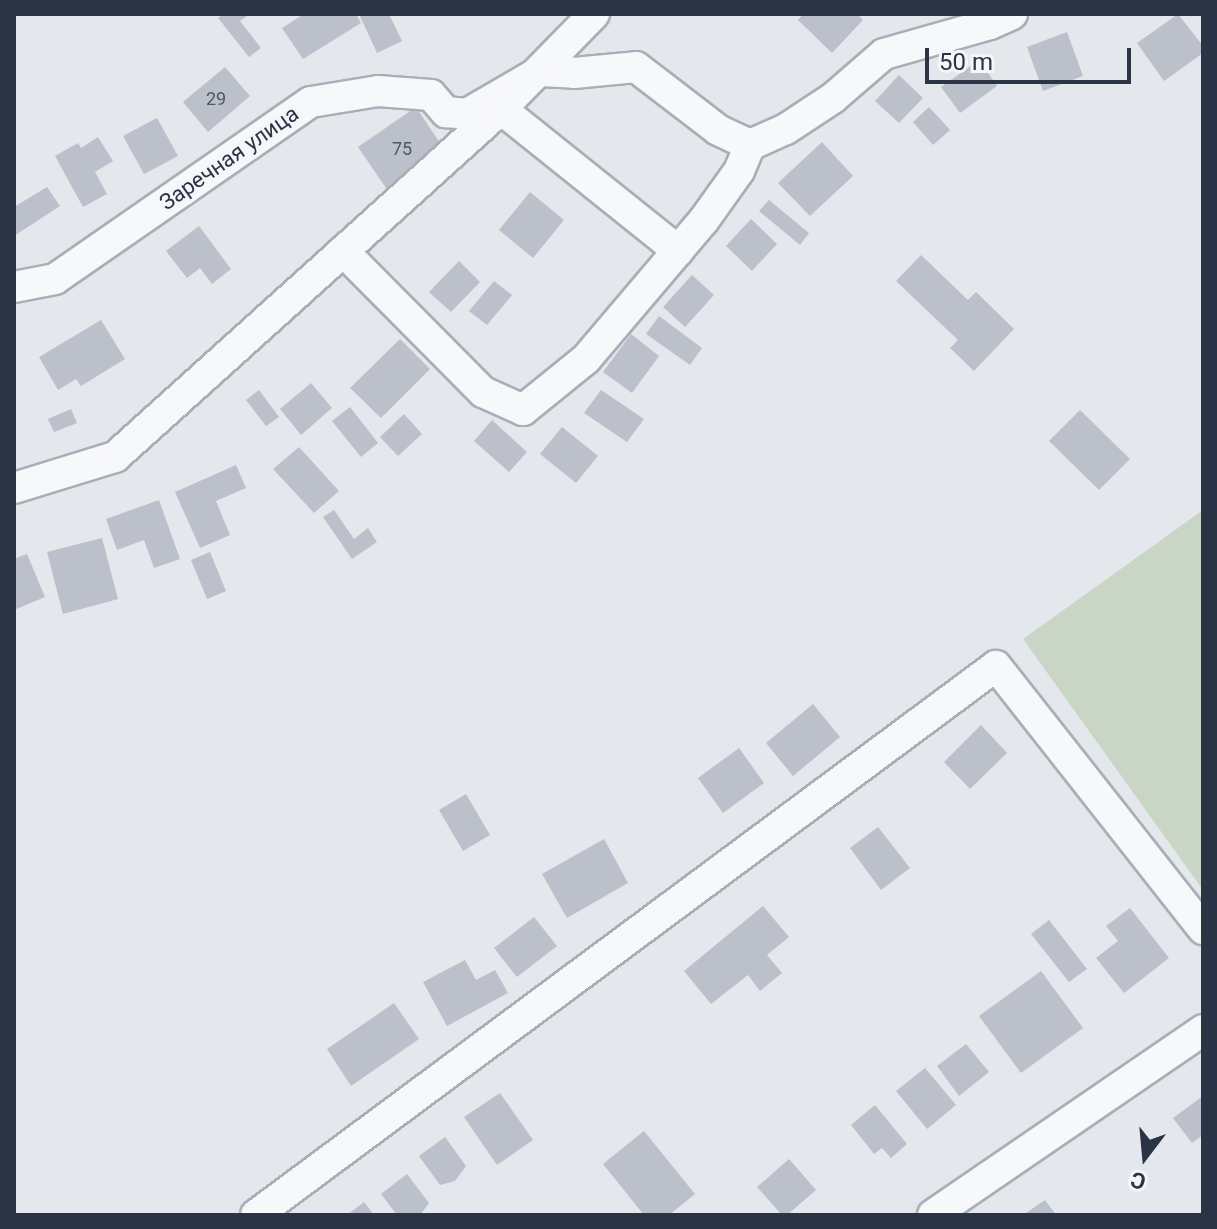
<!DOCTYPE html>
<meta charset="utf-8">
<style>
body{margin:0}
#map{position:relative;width:1217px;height:1229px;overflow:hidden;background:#e4e7ec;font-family:Roboto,sans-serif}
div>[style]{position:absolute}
.green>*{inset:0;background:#c9d6c5}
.building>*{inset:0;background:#bbc0ca}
.roads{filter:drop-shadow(2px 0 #a9aeb7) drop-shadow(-2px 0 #a9aeb7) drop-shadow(0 2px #a9aeb7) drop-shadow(0 -2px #a9aeb7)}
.street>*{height:30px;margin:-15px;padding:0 15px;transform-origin:15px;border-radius:15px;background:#f7f8fa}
span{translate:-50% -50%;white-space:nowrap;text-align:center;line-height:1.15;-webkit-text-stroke:7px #f4f6f9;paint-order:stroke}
.number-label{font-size:18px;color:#4f5766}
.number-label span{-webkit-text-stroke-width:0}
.street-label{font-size:22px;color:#2b3445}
.frame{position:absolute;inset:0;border:16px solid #2b3445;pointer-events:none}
.north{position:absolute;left:1105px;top:1117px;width:80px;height:80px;-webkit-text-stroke:6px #f4f6f9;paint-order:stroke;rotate:196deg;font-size:22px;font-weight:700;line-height:32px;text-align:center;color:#2b3445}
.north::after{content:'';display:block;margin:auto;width:28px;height:36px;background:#2b3445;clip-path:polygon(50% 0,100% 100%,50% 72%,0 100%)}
.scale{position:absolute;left:925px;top:48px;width:206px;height:36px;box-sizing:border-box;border:4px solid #2b3445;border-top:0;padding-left:10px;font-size:24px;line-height:28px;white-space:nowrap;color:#2b3445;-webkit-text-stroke:6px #f4f6f9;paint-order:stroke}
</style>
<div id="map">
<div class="green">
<i style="clip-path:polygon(1203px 510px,1203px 890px,1023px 639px)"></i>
</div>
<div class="building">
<i style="clip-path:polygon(223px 14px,250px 14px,240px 21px,261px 48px,249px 57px,218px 18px)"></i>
<i style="clip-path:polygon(304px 14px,356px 14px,361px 23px,303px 59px,282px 28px)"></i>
<i style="clip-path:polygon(359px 14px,389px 14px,402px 41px,377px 53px)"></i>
<i style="clip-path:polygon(803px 14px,857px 14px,863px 20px,832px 53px,798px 20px)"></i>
<i style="clip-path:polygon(1178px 14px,1203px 46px,1203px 53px,1164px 81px,1137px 43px)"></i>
<i style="clip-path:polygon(1067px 32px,1083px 76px,1043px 91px,1027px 47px)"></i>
<i style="clip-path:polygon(979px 60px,997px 86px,960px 113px,941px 87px)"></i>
<i style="clip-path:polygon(225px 67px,250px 96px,208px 132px,183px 102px)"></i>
<i style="clip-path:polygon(899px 75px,923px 98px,899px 123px,875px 101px)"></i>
<i style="clip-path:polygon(416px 107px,446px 152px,388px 191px,358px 147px)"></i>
<i style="clip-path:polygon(929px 107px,950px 130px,933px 145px,913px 122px)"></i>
<i style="clip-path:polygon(157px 118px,178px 156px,144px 174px,123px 136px)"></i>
<i style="clip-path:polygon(98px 137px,113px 161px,95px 172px,107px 194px,83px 207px,55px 156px,78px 143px,81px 148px)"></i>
<i style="clip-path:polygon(822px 142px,853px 176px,810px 216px,778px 183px)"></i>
<i style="clip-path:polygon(47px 187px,60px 206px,14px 236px,14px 207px)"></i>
<i style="clip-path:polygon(530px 192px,564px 220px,533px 258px,499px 230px)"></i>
<i style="clip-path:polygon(769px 200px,809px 233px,800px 245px,759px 211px)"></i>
<i style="clip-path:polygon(751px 219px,777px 244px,752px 271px,726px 246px)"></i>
<i style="clip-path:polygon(199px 226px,231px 269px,212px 284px,200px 268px,187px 278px,166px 251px)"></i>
<i style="clip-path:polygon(921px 255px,968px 300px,976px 292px,1014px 329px,974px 371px,950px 348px,958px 340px,896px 281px)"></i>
<i style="clip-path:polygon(459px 261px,480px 282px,451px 312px,429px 292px)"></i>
<i style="clip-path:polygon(692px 275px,714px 295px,685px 327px,663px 307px)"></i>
<i style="clip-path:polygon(494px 281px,512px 295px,487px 325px,469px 311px)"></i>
<i style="clip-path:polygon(659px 316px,702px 348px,690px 365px,646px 334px)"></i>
<i style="clip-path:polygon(101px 320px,125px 359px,81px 386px,76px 379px,58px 390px,39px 357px)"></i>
<i style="clip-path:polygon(631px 334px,659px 356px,632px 393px,603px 372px)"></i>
<i style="clip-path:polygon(400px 339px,430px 369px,381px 418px,350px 388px)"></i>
<i style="clip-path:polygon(311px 383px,332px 408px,301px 435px,280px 409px)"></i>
<i style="clip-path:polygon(259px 390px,279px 417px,266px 426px,246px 400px)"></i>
<i style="clip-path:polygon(601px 390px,644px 419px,627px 442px,584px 413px)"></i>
<i style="clip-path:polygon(350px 407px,378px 443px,361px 457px,332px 421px)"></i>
<i style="clip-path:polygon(71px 409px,77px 423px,54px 432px,48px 419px)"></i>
<i style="clip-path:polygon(1080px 410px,1130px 459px,1099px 490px,1049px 441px)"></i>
<i style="clip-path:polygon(404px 414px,422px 434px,398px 456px,380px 437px)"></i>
<i style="clip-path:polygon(492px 420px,527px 452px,509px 472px,474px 441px)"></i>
<i style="clip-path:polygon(562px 427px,598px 456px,576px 483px,540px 454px)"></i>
<i style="clip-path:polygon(299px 447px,339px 491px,314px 513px,273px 469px)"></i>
<i style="clip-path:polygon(236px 465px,246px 488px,216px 501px,230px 535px,200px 548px,175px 492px)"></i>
<i style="clip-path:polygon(159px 500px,180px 559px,154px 568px,144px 540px,117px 550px,106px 519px)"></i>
<i style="clip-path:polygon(334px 510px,354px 539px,368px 528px,377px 542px,352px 559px,323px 517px)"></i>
<i style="clip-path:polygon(102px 538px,118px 599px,63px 614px,47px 552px)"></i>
<i style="clip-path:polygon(210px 552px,226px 591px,207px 599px,191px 560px)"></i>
<i style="clip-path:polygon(27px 554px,45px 597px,14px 610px,14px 559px)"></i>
<i style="clip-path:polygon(813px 704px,840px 737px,793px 776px,766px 743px)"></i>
<i style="clip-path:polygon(981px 725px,1007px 753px,970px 789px,944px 762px)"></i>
<i style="clip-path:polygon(739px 748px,764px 783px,723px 813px,698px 778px)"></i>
<i style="clip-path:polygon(466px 794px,490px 835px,463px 851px,439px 810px)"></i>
<i style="clip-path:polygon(878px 827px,910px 868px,881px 890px,850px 848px)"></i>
<i style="clip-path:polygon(604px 839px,628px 883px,567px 918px,542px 874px)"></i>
<i style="clip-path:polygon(763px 906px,789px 937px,767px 955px,782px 973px,760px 991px,748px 975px,711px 1004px,684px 971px)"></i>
<i style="clip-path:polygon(1130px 908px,1169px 958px,1124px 993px,1096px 958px,1118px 941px,1106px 926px)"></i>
<i style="clip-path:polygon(534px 917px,557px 946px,517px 977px,494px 948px)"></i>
<i style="clip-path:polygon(1049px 920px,1087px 969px,1069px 982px,1031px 934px)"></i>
<i style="clip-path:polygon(465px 960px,476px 980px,495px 970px,508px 993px,447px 1026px,423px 982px)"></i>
<i style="clip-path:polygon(1041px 971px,1083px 1028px,1021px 1073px,979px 1016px)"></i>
<i style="clip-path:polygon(394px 1003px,419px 1039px,351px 1086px,327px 1049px)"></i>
<i style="clip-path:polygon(966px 1044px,989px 1072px,959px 1096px,937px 1066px)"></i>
<i style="clip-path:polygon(925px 1068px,956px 1105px,927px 1129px,896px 1091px)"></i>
<i style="clip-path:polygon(500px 1093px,533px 1140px,497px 1165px,464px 1117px)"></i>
<i style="clip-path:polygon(1203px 1096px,1203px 1135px,1192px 1143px,1173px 1118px)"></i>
<i style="clip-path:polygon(875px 1105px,907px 1144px,891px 1158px,882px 1148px,874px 1154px,851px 1125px)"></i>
<i style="clip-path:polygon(644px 1131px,695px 1194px,669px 1215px,644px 1215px,603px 1164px)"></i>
<i style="clip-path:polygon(445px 1137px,466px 1166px,455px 1181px,440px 1185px,419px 1156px)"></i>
<i style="clip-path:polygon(789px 1159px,816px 1190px,787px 1215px,782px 1215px,757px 1187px)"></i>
<i style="clip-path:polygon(407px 1174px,429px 1203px,420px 1215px,397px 1215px,381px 1194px)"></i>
<i style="clip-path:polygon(1045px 1200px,1056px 1215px,1023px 1215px)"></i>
<i style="clip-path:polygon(364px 1202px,374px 1215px,347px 1215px)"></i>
</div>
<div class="roads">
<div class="street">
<i style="left:501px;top:109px;width:227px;rotate:38.7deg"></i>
<i style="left:343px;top:251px;width:199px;rotate:45.2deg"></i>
<i style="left:483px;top:392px;width:44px;rotate:24.2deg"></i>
<i style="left:523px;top:410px;width:81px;rotate:-39deg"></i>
<i style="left:586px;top:359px;width:182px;rotate:-49.7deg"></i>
<i style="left:704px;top:220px;width:60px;rotate:-54.5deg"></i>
<i style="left:739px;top:171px;width:28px;rotate:-67deg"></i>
<i style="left:14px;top:287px;width:42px;rotate:-11deg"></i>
<i style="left:55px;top:279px;width:311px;rotate:-34.7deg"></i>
<i style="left:311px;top:102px;width:68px;rotate:-9.3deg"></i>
<i style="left:378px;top:91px;width:53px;rotate:4.3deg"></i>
<i style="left:431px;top:95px;width:23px;rotate:49deg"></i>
<i style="left:446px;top:112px;width:21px;rotate:5deg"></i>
<i style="left:467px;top:114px;width:86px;rotate:-30.2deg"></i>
<i style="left:541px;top:71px;width:33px;rotate:3deg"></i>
<i style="left:574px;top:73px;width:62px;rotate:-5.5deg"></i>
<i style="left:636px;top:67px;width:103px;rotate:37.5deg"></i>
<i style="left:718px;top:130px;width:35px;rotate:25deg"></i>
<i style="left:750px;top:145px;width:39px;rotate:-24deg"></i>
<i style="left:786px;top:129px;width:56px;rotate:-33.4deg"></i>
<i style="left:833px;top:98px;width:67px;rotate:-40.8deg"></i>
<i style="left:884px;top:54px;width:110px;rotate:-15.8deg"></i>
<i style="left:990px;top:24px;width:24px;rotate:-24deg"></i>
<i style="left:14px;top:488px;width:106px;rotate:-17.1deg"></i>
<i style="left:115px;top:457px;width:520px;rotate:-42.04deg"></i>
<i style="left:501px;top:109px;width:133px;rotate:-45.6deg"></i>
<i style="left:256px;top:1215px;width:921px;rotate:-36.57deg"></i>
<i style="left:996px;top:666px;width:335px;rotate:51.8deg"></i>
<i style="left:933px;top:1215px;width:327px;rotate:-34.4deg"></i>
</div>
</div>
<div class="number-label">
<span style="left:216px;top:99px">29</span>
<span style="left:402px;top:149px">75</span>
</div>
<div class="street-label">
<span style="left:229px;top:158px;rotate:-35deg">Заречная улица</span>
</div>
<div class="frame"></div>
<div class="north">С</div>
<div class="scale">50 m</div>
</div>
